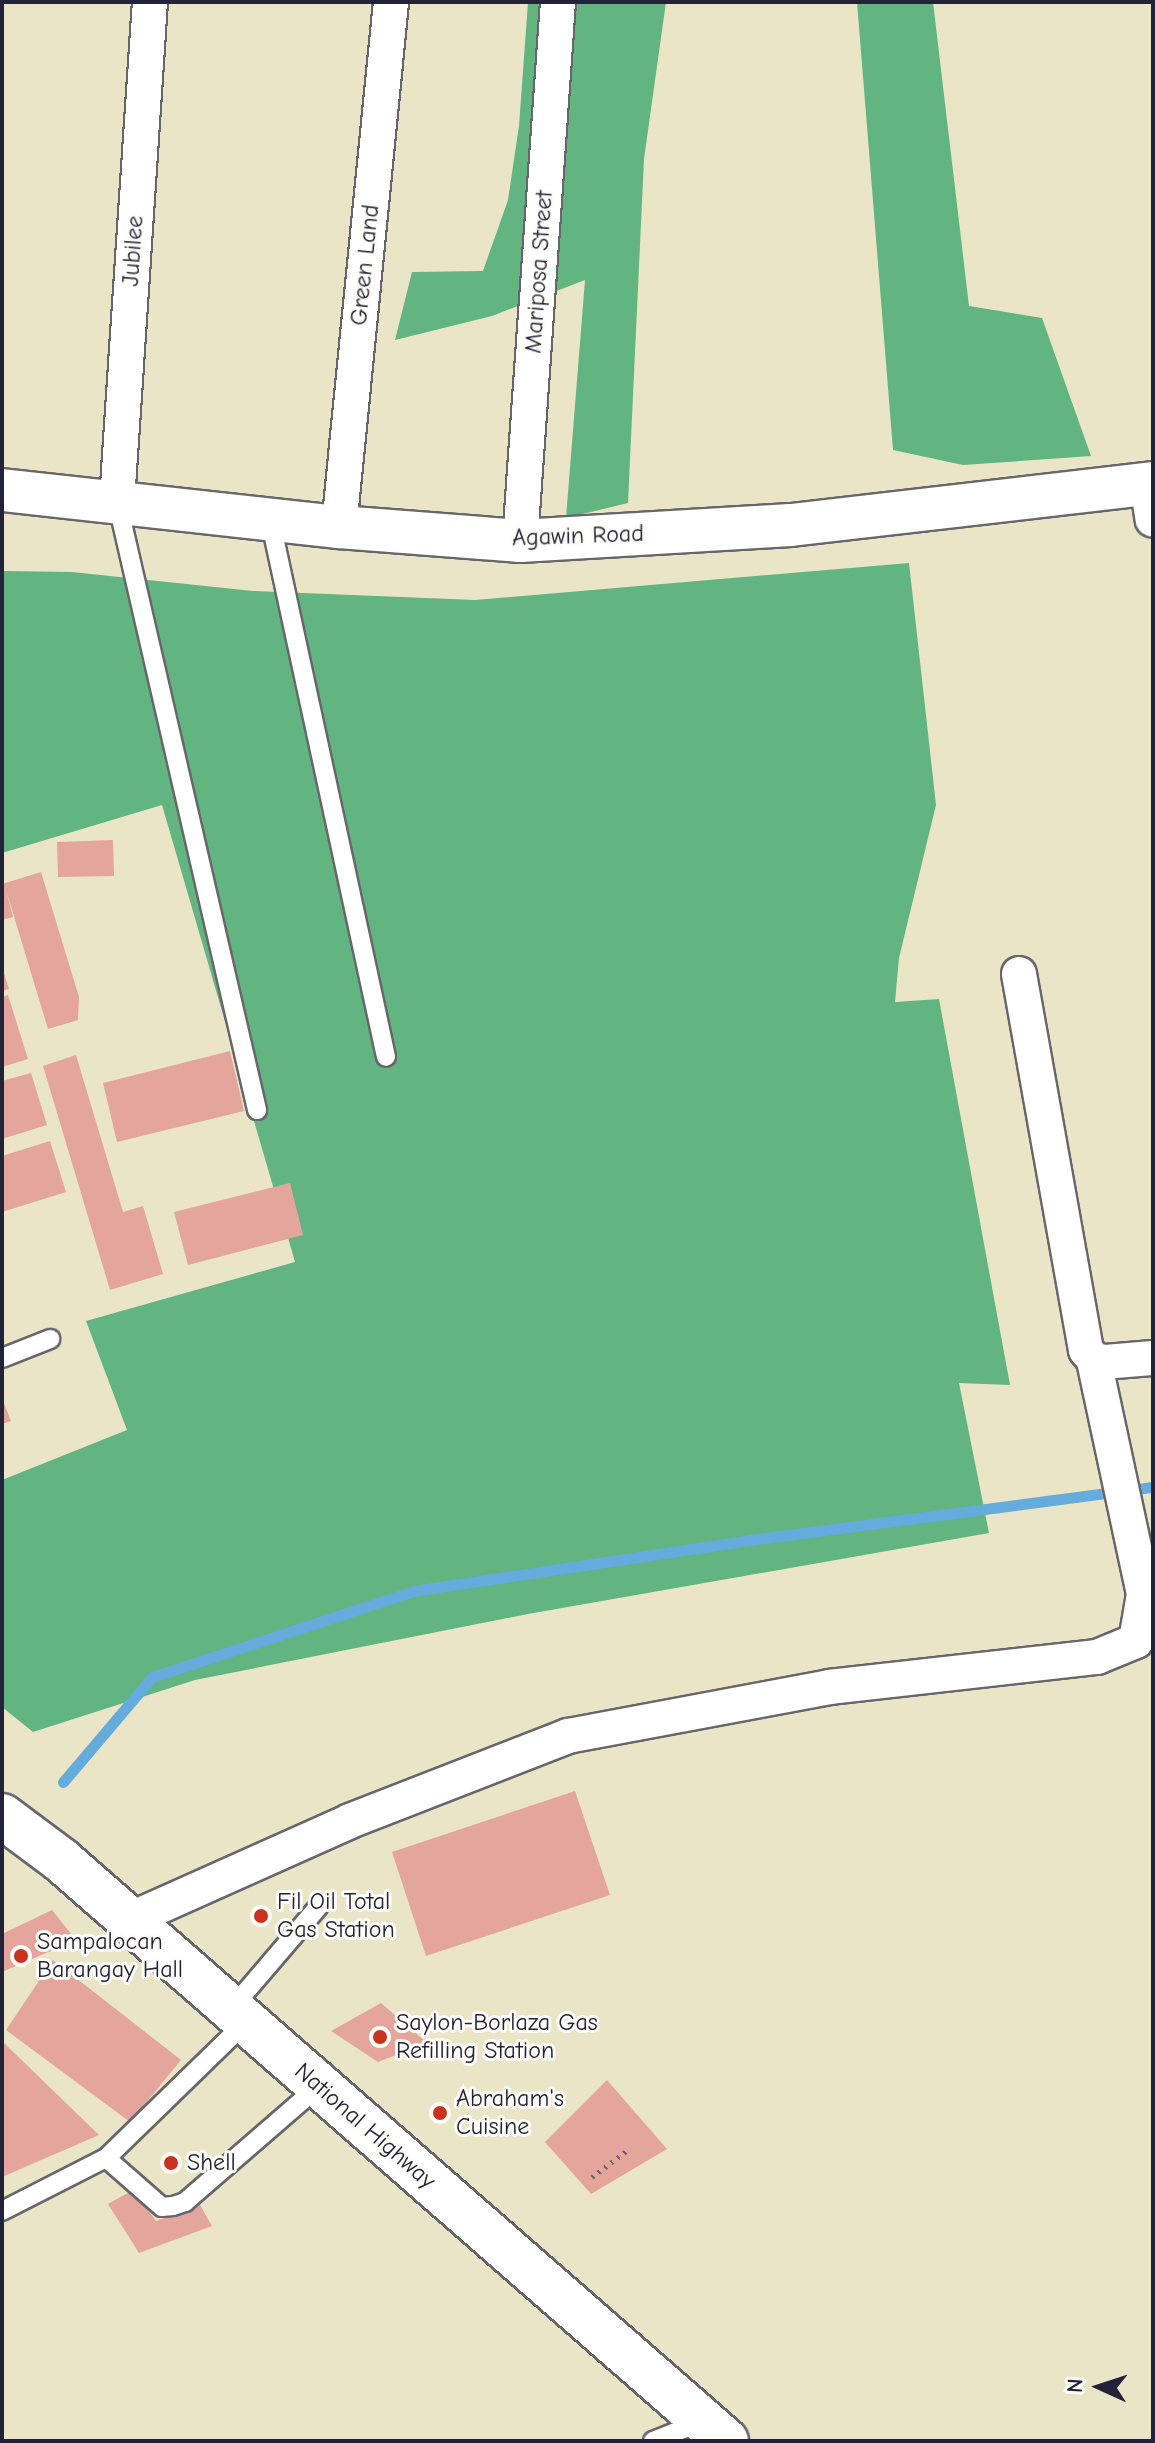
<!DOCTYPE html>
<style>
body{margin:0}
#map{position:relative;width:1155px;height:2443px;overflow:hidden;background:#ebe5c7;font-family:"Comic Neue",sans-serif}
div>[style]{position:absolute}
.forest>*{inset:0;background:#62b481}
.stream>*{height:11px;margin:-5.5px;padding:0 5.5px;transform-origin:5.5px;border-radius:5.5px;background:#65abdb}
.building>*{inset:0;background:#e3a59c}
.path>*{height:5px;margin-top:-2.5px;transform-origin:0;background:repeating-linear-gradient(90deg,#68666c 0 2px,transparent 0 8px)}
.roads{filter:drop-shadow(2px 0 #68666c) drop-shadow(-2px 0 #68666c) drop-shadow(0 2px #68666c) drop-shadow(0 -2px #68666c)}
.service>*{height:18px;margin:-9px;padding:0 9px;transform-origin:9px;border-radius:9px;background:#fff}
.minor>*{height:34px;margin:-17px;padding:0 17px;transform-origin:17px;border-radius:17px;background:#fff}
.tertiary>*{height:42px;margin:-21px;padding:0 21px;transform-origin:21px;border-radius:21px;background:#fff}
.primary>*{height:44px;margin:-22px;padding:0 22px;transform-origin:22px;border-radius:22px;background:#fff}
.dots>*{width:22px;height:22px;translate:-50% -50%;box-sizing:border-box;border:4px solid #fdfcf7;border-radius:50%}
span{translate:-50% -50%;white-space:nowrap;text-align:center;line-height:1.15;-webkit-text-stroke:6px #fdfcf7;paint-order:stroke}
.street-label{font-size:24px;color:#22223b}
.poi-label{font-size:24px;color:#22223b}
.left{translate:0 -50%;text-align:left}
.frame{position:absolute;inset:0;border:4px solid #22223b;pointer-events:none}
.north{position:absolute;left:1059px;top:2347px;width:80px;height:80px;-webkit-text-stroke:6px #fdfcf7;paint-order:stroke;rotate:273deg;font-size:22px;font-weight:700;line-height:32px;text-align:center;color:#22223b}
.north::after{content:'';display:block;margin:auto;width:28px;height:36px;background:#22223b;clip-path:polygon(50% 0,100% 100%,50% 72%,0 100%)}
</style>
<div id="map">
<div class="forest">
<i style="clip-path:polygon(528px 2px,666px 2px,644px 159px,628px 503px,566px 518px,585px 280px,492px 316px,395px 340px,412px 272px,483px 271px,508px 200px,519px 126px)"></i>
<i style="clip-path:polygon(857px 2px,933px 2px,969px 306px,1042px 318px,1091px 456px,963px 465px,893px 450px)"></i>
<i style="clip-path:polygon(909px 563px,936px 805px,899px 958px,895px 1002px,939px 999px,1010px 1385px,959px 1383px,989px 1533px,528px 1614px,195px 1680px,33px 1732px,2px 1707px,2px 1480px,127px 1430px,86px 1321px,295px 1262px,162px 805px,2px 853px,2px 571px,72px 572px,253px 591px,475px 600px)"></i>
</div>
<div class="stream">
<i style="left:63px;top:1782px;width:138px;rotate:-49.7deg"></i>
<i style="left:152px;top:1677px;width:275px;rotate:-18.2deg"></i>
<i style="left:413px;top:1591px;width:348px;rotate:-8.6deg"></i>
<i style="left:757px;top:1539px;width:399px;rotate:-7.5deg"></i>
</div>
<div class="building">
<i style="clip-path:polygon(113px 840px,114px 876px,58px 877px,57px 842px)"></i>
<i style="clip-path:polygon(41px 872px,79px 997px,78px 1020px,48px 1029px,6px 890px,13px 917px,2px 920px,2px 884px)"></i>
<i style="clip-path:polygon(2px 967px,9px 989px,2px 991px)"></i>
<i style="clip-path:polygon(8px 995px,28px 1059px,2px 1067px,2px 997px)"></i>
<i style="clip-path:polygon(230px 1051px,244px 1111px,117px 1142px,103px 1083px)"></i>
<i style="clip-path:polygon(76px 1055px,123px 1212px,143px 1206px,163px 1274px,110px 1290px,43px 1066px)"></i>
<i style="clip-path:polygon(31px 1073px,47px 1125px,2px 1139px,2px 1081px)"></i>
<i style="clip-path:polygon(50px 1141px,66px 1192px,2px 1212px,2px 1156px)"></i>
<i style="clip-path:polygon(290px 1183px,303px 1235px,188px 1265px,174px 1212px)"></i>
<i style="clip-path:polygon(2px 1398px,11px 1421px,2px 1424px)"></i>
<i style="clip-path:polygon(575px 1791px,610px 1895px,426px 1956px,392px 1852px)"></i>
<i style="clip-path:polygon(52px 1910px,76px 1940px,2px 1972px,2px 1934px)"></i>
<i style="clip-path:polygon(53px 1960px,181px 2060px,130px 2122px,6px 2030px)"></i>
<i style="clip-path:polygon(381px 2003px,427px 2043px,378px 2062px,331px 2031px)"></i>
<i style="clip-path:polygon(2px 2041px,99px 2135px,2px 2177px)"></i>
<i style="clip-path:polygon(607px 2080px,667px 2149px,591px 2194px,545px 2142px)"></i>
<i style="clip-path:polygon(133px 2190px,156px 2221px,200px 2205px,212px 2226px,139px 2253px,108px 2204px)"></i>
</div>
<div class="path">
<i style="left:592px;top:2177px;width:46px;rotate:-37.1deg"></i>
</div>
<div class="roads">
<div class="service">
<i style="left:117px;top:501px;width:625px;rotate:77.05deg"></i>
<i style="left:270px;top:519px;width:550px;rotate:77.83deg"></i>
<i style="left:2px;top:1358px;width:52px;rotate:-21.6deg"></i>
<i style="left:231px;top:2009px;width:135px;rotate:-49.5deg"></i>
<i style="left:246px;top:2022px;width:195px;rotate:135.8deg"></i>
<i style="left:106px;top:2158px;width:74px;rotate:41.2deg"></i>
<i style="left:162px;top:2207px;width:11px;rotate:-5deg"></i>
<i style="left:173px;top:2206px;width:13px;rotate:-18deg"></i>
<i style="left:185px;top:2202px;width:177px;rotate:-40.9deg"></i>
<i style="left:2px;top:2211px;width:117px;rotate:-27deg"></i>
<i style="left:653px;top:2441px;width:54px;rotate:-21.8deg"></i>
</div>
<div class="minor">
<i style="left:1147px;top:484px;width:36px;rotate:81deg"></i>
<i style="left:117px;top:501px;width:500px;rotate:-86.22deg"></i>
<i style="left:339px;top:527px;width:528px;rotate:-84.34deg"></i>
<i style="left:520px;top:541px;width:540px;rotate:-85.97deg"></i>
<i style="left:1019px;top:974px;width:382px;rotate:79.9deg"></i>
<i style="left:1086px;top:1350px;width:13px;rotate:51deg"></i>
<i style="left:1094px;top:1360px;width:11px;rotate:10deg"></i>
<i style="left:1105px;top:1362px;width:48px;rotate:-4.8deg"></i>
<i style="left:129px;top:1920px;width:242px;rotate:-24.1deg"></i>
<i style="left:350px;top:1821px;width:234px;rotate:-21.3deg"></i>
<i style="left:568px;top:1736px;width:266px;rotate:-10.6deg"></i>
<i style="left:829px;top:1687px;width:270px;rotate:-6.4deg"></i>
<i style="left:1097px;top:1657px;width:42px;rotate:-22.3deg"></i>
<i style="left:1136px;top:1641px;width:48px;rotate:-80.3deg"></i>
<i style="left:1144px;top:1594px;width:239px;rotate:-102.1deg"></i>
</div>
<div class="tertiary">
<i style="left:2px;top:490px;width:339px;rotate:6.3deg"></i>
<i style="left:339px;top:527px;width:182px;rotate:4.4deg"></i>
<i style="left:520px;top:541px;width:271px;rotate:-3.4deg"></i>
<i style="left:791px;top:525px;width:364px;rotate:-6.6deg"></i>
</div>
<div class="primary">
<i style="left:2px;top:1816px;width:74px;rotate:36.7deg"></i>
<i style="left:61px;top:1860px;width:883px;rotate:41.14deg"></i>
</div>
</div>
<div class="dots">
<i style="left:261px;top:1916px;background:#c8321e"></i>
<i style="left:21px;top:1956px;background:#c8321e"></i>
<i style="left:380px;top:2037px;background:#c8321e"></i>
<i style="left:440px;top:2113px;background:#c8321e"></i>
<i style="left:171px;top:2163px;background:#c8321e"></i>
</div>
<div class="street-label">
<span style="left:133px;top:251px;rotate:-86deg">Jubilee</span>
<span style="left:365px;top:265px;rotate:-84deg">Green Land</span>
<span style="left:539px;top:272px;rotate:-86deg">Mariposa Street</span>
<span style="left:578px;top:536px;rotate:-2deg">Agawin Road</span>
<span style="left:365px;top:2126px;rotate:41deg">National Highway</span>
</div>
<div class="poi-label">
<span class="left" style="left:277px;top:1916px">Fil Oil Total<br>Gas Station</span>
<span class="left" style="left:37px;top:1956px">Sampalocan<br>Barangay Hall</span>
<span class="left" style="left:396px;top:2037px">Saylon-Borlaza Gas<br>Refilling Station</span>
<span class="left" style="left:456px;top:2113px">Abraham's<br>Cuisine</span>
<span class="left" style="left:187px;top:2163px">Shell</span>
</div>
<div class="frame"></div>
<div class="north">N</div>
</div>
